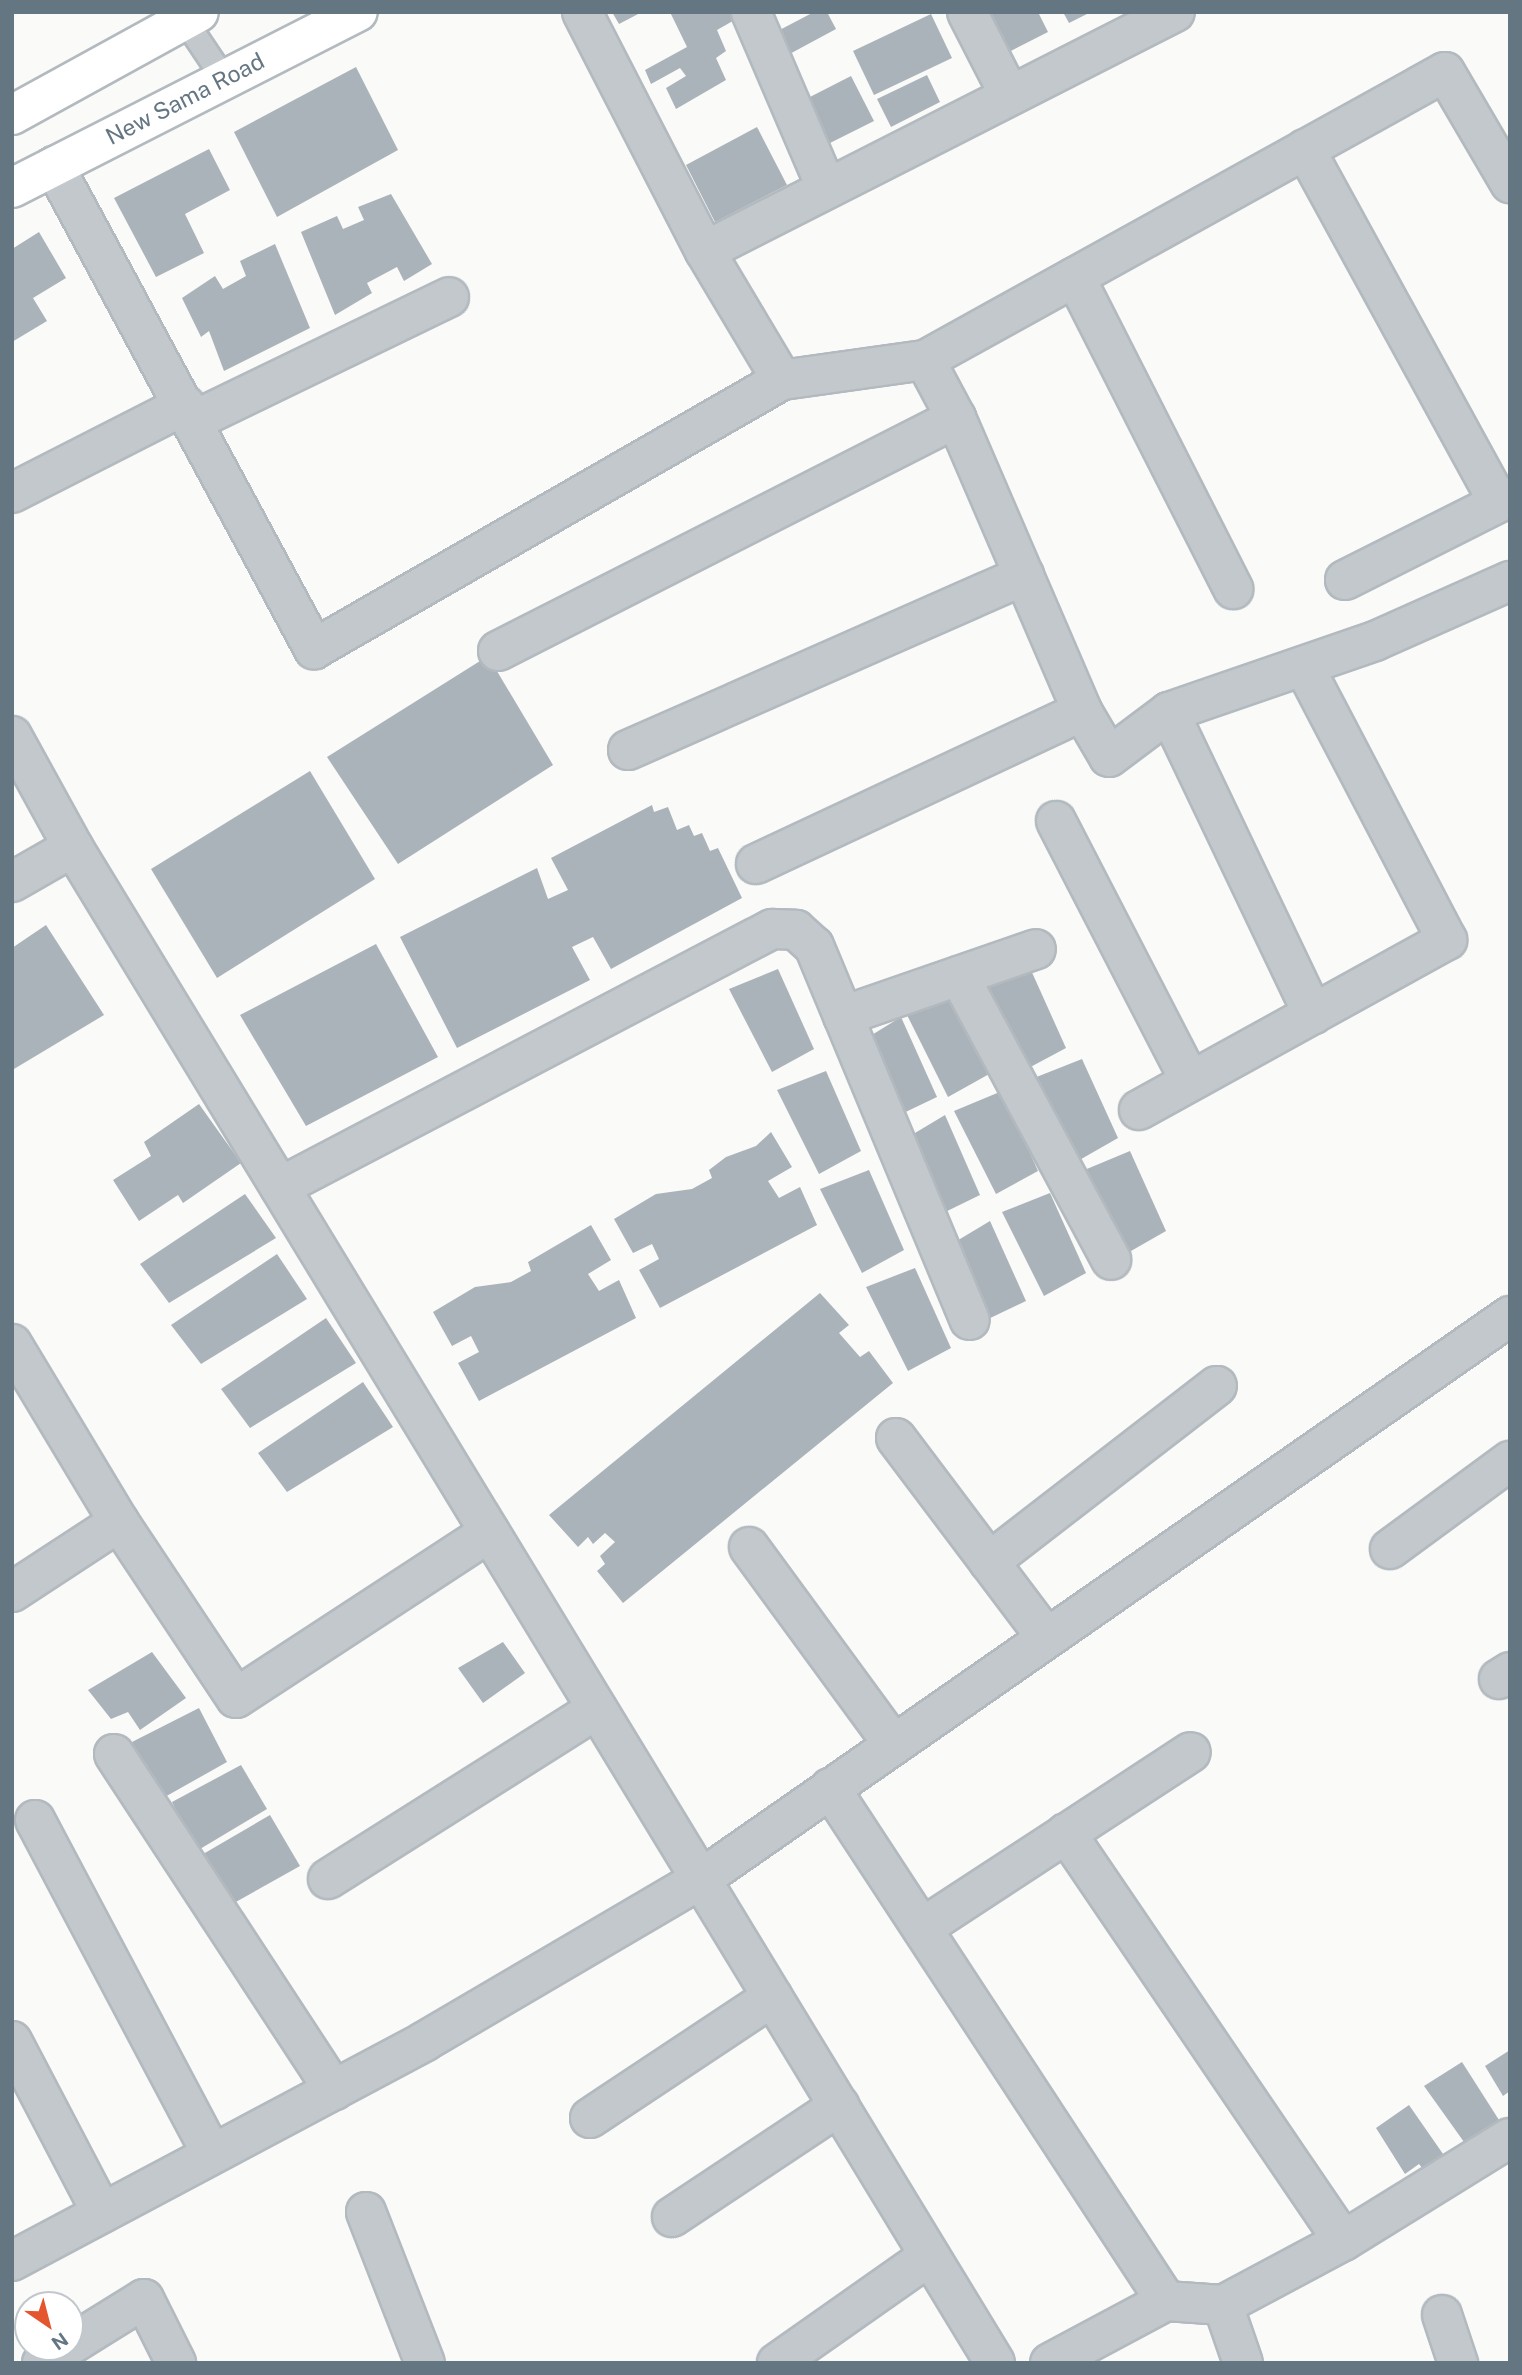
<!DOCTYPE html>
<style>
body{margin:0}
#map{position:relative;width:1522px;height:2375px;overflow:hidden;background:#fafaf8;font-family:"Public Sans",sans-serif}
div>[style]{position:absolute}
.building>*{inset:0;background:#aab3b9}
.roads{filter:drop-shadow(2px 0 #b3babf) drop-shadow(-2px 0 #b3babf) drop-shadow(0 2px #b3babf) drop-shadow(0 -2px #b3babf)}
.service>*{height:23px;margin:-11.5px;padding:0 11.5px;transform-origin:11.5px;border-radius:11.5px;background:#c3c8cc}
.minor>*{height:38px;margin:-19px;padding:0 19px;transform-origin:19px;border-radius:19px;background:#c3c8cc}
.tertiary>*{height:38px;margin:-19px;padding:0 19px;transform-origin:19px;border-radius:19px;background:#c3c8cc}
.secondary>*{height:38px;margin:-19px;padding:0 19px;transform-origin:19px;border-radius:19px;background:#fff}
span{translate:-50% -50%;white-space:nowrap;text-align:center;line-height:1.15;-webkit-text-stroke:7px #fff;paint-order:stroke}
.street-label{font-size:23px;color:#657683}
.frame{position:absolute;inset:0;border:14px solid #657683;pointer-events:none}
.north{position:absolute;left:14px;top:2291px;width:70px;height:70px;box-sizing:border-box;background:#fff;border:2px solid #c1c8cd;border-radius:50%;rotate:145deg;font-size:19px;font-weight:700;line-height:28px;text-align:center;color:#657683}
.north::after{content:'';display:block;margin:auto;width:24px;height:32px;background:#e4572e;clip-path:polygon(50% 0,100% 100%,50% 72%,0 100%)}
</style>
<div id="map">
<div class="building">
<i style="clip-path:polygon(612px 12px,642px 12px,619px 24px)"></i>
<i style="clip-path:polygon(670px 12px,735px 12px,738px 18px,717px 30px,726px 51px,716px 58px,726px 80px,676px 109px,666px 88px,686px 76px,680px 68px,651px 84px,645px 70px,687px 47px)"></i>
<i style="clip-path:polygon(814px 12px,827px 12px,836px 29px,784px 57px,772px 34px)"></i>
<i style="clip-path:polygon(982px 12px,1038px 12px,1048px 32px,1003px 55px)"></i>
<i style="clip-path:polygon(1063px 12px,1091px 12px,1069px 23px)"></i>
<i style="clip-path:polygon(931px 14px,952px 58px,874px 95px,853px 51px)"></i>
<i style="clip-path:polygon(356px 67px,398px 150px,277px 217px,234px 132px)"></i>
<i style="clip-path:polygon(927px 75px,940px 102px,891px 127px,877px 99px)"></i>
<i style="clip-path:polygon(851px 76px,874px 121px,828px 144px,806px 99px)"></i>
<i style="clip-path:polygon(757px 127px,787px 185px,715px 222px,686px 165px)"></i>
<i style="clip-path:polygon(209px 149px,230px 190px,185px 214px,204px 253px,156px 277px,114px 198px)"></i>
<i style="clip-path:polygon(391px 194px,432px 264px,404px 281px,397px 267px,367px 283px,372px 293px,335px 315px,301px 232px,337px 216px,343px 229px,364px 220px,358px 207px)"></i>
<i style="clip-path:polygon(39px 232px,66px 278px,33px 298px,47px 321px,12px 342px,12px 249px)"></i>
<i style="clip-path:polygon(275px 244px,310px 328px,224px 371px,209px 331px,201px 337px,182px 298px,215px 276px,223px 289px,246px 276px,240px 261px)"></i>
<i style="clip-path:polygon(488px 656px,553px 765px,398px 864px,327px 757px)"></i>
<i style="clip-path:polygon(310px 771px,375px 879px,217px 978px,151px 869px)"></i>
<i style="clip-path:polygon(652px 805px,654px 812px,668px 807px,677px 830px,689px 825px,694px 836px,702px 833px,710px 851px,718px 848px,742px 898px,611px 969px,593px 937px,572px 947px,590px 980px,457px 1048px,400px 937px,537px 868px,548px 899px,568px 890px,551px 858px)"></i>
<i style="clip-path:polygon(46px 925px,104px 1015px,14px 1069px,12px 948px)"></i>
<i style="clip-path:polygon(376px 944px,438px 1057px,306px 1126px,240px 1015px)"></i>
<i style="clip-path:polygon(1030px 968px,1066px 1048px,1023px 1071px,981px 987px)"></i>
<i style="clip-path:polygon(778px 969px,814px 1049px,772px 1072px,729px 989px)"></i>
<i style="clip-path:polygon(955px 994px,991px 1073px,948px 1097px,906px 1013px)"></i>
<i style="clip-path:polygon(901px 1017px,937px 1097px,895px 1117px,862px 1041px)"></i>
<i style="clip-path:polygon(1082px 1059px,1118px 1138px,1076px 1162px,1034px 1078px)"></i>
<i style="clip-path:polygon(826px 1071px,861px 1151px,819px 1174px,777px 1090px)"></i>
<i style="clip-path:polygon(1002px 1091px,1038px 1171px,996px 1194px,954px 1111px)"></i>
<i style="clip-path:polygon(199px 1104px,241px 1163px,183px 1203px,178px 1195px,139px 1221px,113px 1180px,151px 1156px,144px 1142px)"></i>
<i style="clip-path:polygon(945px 1115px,980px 1195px,939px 1215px,905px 1139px)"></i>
<i style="clip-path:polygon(771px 1132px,792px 1167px,768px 1181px,779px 1198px,800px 1187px,817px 1225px,660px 1308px,639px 1270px,659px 1259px,652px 1244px,633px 1253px,614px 1219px,656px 1194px,692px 1189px,712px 1178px,709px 1170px,726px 1157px,756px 1146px)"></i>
<i style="clip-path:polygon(1130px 1151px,1166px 1231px,1124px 1255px,1082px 1171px)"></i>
<i style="clip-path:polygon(869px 1170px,904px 1250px,862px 1273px,820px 1189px)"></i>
<i style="clip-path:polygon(1050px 1193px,1086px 1273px,1044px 1296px,1002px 1212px)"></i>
<i style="clip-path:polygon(245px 1194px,276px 1238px,169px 1303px,140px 1264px)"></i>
<i style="clip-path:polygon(990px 1221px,1026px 1301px,984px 1321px,950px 1245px)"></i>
<i style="clip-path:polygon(591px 1225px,611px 1260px,588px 1274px,599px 1291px,619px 1280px,636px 1318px,479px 1401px,458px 1363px,479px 1352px,471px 1336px,452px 1346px,433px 1312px,475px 1287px,511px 1282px,531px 1271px,528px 1262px)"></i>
<i style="clip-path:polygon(277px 1254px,307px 1299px,201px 1364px,171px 1325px)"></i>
<i style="clip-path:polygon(915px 1268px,951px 1348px,908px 1371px,866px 1287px)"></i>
<i style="clip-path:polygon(820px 1293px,849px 1325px,839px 1333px,860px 1357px,869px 1351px,893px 1383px,623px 1603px,597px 1571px,605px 1564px,600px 1556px,615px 1542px,605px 1533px,593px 1544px,588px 1537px,578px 1547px,549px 1515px)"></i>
<i style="clip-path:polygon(326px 1318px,356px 1363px,250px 1428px,221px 1389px)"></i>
<i style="clip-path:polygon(363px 1382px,393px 1427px,287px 1492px,258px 1453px)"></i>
<i style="clip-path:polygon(503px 1642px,525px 1673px,483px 1703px,458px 1668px)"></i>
<i style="clip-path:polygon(152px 1652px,186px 1698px,140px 1730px,128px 1712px,111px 1719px,88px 1690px)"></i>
<i style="clip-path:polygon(199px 1708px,227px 1762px,163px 1798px,130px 1743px)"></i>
<i style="clip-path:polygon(241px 1765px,267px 1809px,195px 1852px,172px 1802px)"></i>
<i style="clip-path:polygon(270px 1815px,300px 1866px,225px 1908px,198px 1857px)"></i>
<i style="clip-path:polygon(1510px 2050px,1510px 2091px,1503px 2096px,1485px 2066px)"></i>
<i style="clip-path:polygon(1462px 2062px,1499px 2120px,1464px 2142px,1424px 2086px)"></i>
<i style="clip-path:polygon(1409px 2105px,1450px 2164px,1430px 2178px,1419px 2164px,1405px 2174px,1376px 2128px)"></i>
</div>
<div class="roads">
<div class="service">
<i style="left:179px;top:12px;width:81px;rotate:56.1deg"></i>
</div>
<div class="minor">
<i style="left:582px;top:12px;width:269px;rotate:62.8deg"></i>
<i style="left:705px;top:251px;width:150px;rotate:59.2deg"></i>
<i style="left:782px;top:380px;width:144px;rotate:-8deg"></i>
<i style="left:925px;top:360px;width:594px;rotate:-28.98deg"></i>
<i style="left:1445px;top:72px;width:129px;rotate:59.6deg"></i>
<i style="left:751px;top:12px;width:190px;rotate:66.8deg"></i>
<i style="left:967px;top:12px;width:94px;rotate:62.9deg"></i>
<i style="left:1305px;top:149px;width:402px;rotate:61.3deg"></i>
<i style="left:54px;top:166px;width:549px;rotate:61.71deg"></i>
<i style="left:314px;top:649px;width:540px;rotate:-29.89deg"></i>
<i style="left:705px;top:251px;width:527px;rotate:-26.95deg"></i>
<i style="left:1075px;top:277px;width:350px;rotate:63.1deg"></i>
<i style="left:925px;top:360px;width:66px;rotate:61.9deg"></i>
<i style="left:956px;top:418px;width:319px;rotate:66.7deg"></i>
<i style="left:1082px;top:711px;width:53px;rotate:59.6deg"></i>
<i style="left:1109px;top:757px;width:75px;rotate:-36.9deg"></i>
<i style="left:1169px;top:712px;width:218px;rotate:-19deg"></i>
<i style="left:1375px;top:641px;width:148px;rotate:-24deg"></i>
<i style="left:195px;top:420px;width:282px;rotate:-25.8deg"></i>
<i style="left:12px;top:493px;width:194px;rotate:-27deg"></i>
<i style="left:1345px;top:580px;width:185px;rotate:-26.7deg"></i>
<i style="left:498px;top:651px;width:514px;rotate:-26.96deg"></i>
<i style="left:1169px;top:712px;width:335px;rotate:64.5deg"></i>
<i style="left:12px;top:736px;width:127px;rotate:61.2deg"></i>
<i style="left:73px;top:847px;width:1774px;rotate:58.69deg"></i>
<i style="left:628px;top:750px;width:433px;rotate:-23.8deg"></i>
<i style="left:1056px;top:821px;width:292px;rotate:62.7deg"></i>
<i style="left:756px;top:864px;width:360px;rotate:-25.1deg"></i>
<i style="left:12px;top:882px;width:70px;rotate:-29.8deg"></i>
<i style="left:959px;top:976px;width:322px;rotate:61.8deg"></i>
<i style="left:843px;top:1016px;width:204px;rotate:-19.1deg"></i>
<i style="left:1139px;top:1110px;width:352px;rotate:-28.9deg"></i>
<i style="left:1447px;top:940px;width:309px;rotate:-117.6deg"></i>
<i style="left:280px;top:1187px;width:556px;rotate:-27.67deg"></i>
<i style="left:772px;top:929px;width:24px;rotate:2deg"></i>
<i style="left:796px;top:930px;width:24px;rotate:42deg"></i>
<i style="left:814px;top:946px;width:405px;rotate:67.4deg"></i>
<i style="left:12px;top:1344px;width:208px;rotate:59deg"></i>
<i style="left:119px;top:1522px;width:211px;rotate:56.4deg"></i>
<i style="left:236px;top:1698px;width:303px;rotate:-33.2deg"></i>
<i style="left:896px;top:1438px;width:248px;rotate:53deg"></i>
<i style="left:749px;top:1547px;width:244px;rotate:53.8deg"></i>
<i style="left:1390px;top:1549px;width:149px;rotate:-36.3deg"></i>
<i style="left:989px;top:1562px;width:288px;rotate:-37.7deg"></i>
<i style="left:12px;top:1592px;width:128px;rotate:-33.2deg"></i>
<i style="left:1499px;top:1679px;width:13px;rotate:-32deg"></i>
<i style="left:114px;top:1754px;width:402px;rotate:56.8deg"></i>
<i style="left:830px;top:1788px;width:613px;rotate:56.78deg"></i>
<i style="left:35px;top:1820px;width:378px;rotate:62.1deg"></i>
<i style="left:1066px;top:1833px;width:493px;rotate:55.8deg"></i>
<i style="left:328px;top:1879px;width:318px;rotate:-32.3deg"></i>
<i style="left:922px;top:1928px;width:321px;rotate:-33.2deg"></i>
<i style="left:12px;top:2041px;width:194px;rotate:62.4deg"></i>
<i style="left:590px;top:2118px;width:219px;rotate:-33.6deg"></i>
<i style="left:366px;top:2212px;width:162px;rotate:68.7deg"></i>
<i style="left:672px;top:2217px;width:201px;rotate:-33.6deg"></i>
<i style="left:1223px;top:2305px;width:61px;rotate:71deg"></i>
<i style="left:1442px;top:2315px;width:51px;rotate:71.6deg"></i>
<i style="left:70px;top:2345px;width:87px;rotate:-31.9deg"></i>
<i style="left:144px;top:2299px;width:72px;rotate:63.4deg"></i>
<i style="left:42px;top:2363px;width:30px;rotate:-33deg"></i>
<i style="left:777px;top:2363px;width:186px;rotate:-35.1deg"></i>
<i style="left:1050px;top:2363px;width:132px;rotate:-28.1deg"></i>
<i style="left:1166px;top:2301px;width:57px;rotate:4deg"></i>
<i style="left:1223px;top:2305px;width:136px;rotate:-28.1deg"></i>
<i style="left:1343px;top:2241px;width:196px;rotate:-31.7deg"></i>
</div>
<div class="tertiary">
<i style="left:12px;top:2261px;width:468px;rotate:-28deg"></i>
<i style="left:425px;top:2041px;width:320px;rotate:-30.4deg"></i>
<i style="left:701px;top:1879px;width:986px;rotate:-34.83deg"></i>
</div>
<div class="secondary">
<i style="left:12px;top:115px;width:213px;rotate:-28.8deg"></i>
<i style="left:12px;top:188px;width:388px;rotate:-27deg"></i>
</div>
</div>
<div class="street-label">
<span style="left:185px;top:99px;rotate:-27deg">New Sama Road</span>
</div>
<div class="frame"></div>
<div class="north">N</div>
</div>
